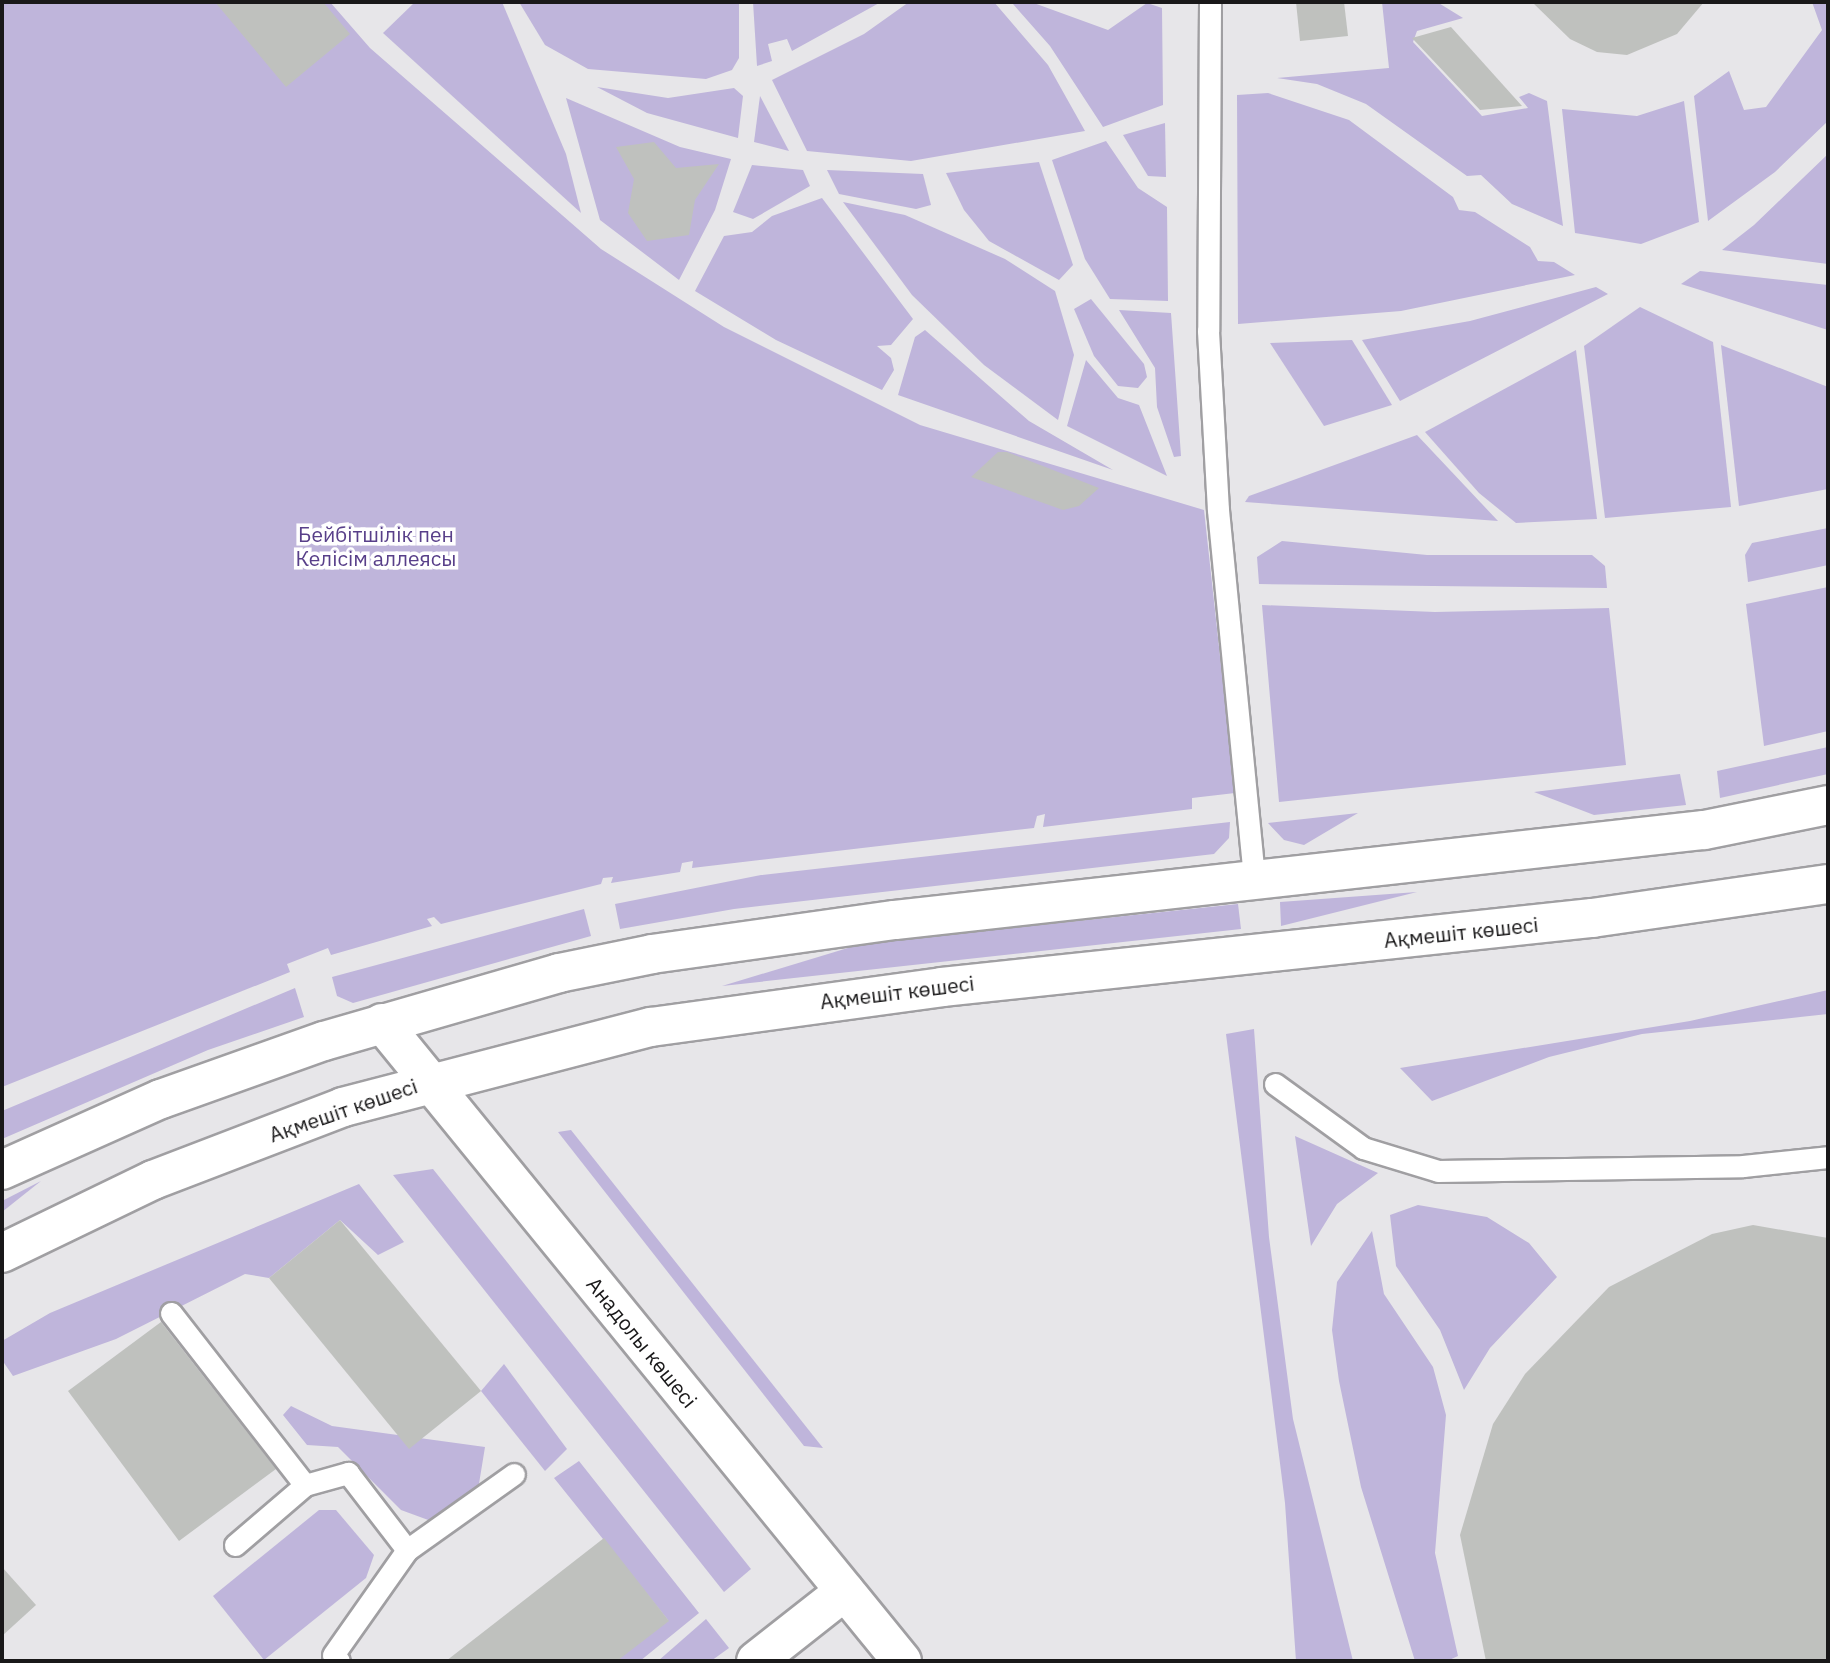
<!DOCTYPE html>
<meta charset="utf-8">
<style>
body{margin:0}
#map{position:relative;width:1830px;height:1663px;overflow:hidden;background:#e7e6e9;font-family:"IBM Plex Sans",sans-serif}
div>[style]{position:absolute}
.green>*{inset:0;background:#bfb5db}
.building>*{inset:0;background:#bfc1be}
.roads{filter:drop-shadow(2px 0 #a09fa2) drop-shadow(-2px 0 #a09fa2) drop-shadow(0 2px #a09fa2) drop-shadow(0 -2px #a09fa2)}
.lane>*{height:21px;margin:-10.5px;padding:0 10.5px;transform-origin:10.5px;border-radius:10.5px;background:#fff}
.street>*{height:38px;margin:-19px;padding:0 19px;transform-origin:19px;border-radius:19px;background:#fff}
.secondary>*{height:38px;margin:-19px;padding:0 19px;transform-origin:19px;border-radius:19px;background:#fff}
span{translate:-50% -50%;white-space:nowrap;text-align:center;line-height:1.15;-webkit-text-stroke:7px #fff;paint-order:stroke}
.park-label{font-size:21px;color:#583f89}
.street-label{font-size:21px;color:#191819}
.frame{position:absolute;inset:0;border:4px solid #191819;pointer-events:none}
</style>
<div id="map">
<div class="green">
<i style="clip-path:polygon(2px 2px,330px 2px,370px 48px,601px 249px,724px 327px,920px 425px,1204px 510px,1235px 793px,1192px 798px,1192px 809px,1043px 827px,1045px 814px,1037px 816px,1034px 828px,692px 868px,693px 861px,682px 863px,680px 872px,611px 883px,613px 877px,603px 878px,601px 884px,441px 924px,434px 917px,427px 919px,432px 926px,331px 955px,328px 948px,287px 964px,290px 972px,2px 1087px)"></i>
<i style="clip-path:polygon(415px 2px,502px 2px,566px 154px,581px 213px,383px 33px)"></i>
<i style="clip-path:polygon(519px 2px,739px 2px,739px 58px,732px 70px,706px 79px,588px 69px,545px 45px)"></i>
<i style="clip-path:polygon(753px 2px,881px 2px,792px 51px,787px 39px,768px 44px,772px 61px,757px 66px)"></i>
<i style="clip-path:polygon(909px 2px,994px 2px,1048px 65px,1085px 131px,911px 161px,807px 151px,772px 80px,864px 34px)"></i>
<i style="clip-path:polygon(1031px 2px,1108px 30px,1147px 3px,1162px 8px,1163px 105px,1103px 127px,1050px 46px,1013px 4px)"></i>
<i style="clip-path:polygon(1382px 2px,1437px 2px,1463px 18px,1417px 31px,1413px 42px,1482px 116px,1528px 108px,1519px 97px,1529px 93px,1547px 101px,1563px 226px,1512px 204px,1481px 175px,1467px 176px,1366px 104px,1317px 84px,1277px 78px,1389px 68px)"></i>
<i style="clip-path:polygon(1812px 2px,1828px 2px,1828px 121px,1775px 172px,1708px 221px,1694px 96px,1729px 71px,1744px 110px,1766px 107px,1822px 30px)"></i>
<i style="clip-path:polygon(597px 87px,668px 98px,734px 88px,743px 96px,738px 138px,647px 113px)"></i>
<i style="clip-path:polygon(1268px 93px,1349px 120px,1453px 197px,1459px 210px,1475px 212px,1530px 247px,1538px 261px,1554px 262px,1575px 275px,1401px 311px,1238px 324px,1237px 95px)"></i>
<i style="clip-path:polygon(760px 96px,789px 151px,754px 142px)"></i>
<i style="clip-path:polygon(566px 98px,680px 147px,731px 159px,715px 210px,679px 280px,600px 220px)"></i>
<i style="clip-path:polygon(1684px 101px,1699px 222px,1641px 244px,1575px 233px,1562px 109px,1637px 116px)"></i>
<i style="clip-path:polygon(1165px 123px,1166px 177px,1148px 176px,1123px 135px)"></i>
<i style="clip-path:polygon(1106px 141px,1138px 188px,1167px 207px,1168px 301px,1110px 299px,1085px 259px,1052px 160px)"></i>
<i style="clip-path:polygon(1828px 154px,1828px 264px,1722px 250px,1754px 225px)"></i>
<i style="clip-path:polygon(1039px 162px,1073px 265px,1059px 280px,989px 241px,964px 210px,946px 173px)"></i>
<i style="clip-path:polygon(752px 165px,803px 170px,810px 186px,753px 219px,733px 212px)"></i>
<i style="clip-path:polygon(827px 170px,923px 174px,931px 205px,916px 209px,839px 194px)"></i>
<i style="clip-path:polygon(822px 198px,913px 319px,891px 345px,877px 346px,891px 358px,894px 370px,882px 390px,776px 340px,695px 291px,724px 236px,752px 232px,772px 216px)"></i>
<i style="clip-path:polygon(843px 202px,905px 215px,1005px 259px,1055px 291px,1074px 355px,1058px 420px,984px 365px,912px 295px)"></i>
<i style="clip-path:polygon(1700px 271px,1828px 285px,1828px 330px,1681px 284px)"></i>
<i style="clip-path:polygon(1596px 287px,1608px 294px,1400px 401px,1362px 340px,1470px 321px)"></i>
<i style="clip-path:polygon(1091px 299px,1144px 364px,1147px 377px,1138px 388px,1118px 386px,1094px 356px,1074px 309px)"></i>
<i style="clip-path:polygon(1640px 307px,1713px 342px,1731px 507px,1605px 518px,1584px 346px)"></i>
<i style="clip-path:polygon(1119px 310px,1171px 313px,1181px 456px,1174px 457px,1157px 407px,1155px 368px)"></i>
<i style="clip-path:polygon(925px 330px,1029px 421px,1113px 470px,898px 395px,915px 337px)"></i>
<i style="clip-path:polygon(1352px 340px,1392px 405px,1324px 426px,1270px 343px)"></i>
<i style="clip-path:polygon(1721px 345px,1828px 387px,1828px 489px,1739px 506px)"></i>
<i style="clip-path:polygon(1576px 350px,1597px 519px,1516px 523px,1479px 493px,1425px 432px)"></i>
<i style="clip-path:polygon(1086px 360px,1118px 398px,1139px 405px,1167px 476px,1067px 426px)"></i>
<i style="clip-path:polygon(1417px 435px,1498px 521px,1245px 502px,1249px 496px)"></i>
<i style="clip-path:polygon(1828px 528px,1828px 565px,1748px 582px,1745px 555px,1752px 543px)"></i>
<i style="clip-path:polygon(1282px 541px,1427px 555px,1592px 555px,1605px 566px,1607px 588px,1259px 584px,1257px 557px)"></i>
<i style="clip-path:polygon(1828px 587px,1828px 731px,1764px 746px,1746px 604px)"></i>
<i style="clip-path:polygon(1262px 605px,1435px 612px,1609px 608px,1626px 765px,1279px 802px)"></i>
<i style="clip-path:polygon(1828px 747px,1828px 774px,1720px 798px,1717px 771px)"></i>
<i style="clip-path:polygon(1680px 774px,1686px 805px,1594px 815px,1534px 792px)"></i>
<i style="clip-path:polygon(1358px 813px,1304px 845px,1284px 840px,1268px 823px)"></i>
<i style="clip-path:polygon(1230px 822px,1229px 838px,1214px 854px,734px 909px,620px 929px,615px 904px,761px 875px)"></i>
<i style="clip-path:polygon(1417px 892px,1281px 926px,1280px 902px)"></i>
<i style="clip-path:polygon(1238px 904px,1241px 929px,722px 986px,861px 944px)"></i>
<i style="clip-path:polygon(584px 909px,591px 936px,353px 1003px,337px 996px,332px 977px)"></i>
<i style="clip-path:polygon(295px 988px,304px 1017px,208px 1050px,2px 1139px,2px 1111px)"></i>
<i style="clip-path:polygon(1828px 990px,1828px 1014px,1642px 1034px,1549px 1057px,1432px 1101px,1400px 1068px,1690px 1021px)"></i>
<i style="clip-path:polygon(1254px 1029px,1269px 1237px,1293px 1419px,1353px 1661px,1296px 1661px,1285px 1503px,1226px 1034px)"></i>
<i style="clip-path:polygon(571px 1130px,823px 1448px,804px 1446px,558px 1132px)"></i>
<i style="clip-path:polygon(1295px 1136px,1378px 1173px,1337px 1204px,1311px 1246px)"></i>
<i style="clip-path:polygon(433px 1169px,751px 1569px,724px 1592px,393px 1175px)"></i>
<i style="clip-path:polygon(41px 1181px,2px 1212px,2px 1201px)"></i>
<i style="clip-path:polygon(359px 1184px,404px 1242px,378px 1255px,340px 1220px,269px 1278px,245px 1274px,116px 1339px,13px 1376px,2px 1360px,2px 1341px,50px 1313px)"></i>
<i style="clip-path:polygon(1418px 1205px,1487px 1217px,1529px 1243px,1557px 1277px,1490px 1348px,1464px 1390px,1440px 1330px,1396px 1266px,1390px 1215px)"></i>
<i style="clip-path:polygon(1372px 1231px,1384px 1294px,1433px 1367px,1446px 1415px,1435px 1553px,1458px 1656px,1447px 1661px,1415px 1661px,1361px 1487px,1339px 1381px,1332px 1330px,1337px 1282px)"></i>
<i style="clip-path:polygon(504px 1364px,567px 1449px,545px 1471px,481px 1391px)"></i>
<i style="clip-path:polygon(291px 1406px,332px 1426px,485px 1447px,477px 1496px,431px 1521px,401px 1510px,338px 1447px,307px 1445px,283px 1415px)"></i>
<i style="clip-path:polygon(579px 1461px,699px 1613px,640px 1661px,615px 1661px,668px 1620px,554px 1478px)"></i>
<i style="clip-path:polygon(319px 1510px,336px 1510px,374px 1555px,366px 1578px,264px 1660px,213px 1596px)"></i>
<i style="clip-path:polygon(706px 1619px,729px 1648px,711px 1661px,658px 1661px)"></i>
</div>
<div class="building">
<i style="clip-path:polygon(215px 2px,323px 2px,350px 34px,286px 87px)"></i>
<i style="clip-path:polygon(1296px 2px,1344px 2px,1348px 36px,1300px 41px)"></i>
<i style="clip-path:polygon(1532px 2px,1704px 2px,1677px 34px,1627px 55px,1597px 52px,1570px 39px)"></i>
<i style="clip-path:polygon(1451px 27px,1522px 106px,1480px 110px,1412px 38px)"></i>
<i style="clip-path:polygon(654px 142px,676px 168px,719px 164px,695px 200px,689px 235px,647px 241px,628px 213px,634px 179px,616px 147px)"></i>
<i style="clip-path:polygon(998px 452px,1007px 452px,1099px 488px,1079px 506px,1063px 510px,971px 477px)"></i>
<i style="clip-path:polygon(340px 1220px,481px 1391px,409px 1449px,269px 1278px)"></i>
<i style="clip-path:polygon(1753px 1225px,1828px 1238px,1828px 1661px,1486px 1661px,1460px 1535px,1493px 1424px,1525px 1374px,1609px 1287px,1712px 1234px)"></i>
<i style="clip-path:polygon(161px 1322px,276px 1469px,179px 1541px,68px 1391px)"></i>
<i style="clip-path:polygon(604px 1538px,669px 1621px,617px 1661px,446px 1661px)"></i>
<i style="clip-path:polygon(2px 1567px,36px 1605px,2px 1636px)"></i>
</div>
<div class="roads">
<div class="lane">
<i style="left:1210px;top:2px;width:329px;rotate:90.3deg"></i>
<i style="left:1208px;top:331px;width:179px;rotate:86.8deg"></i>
<i style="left:1218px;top:510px;width:376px;rotate:84.4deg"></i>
<i style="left:1275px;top:1084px;width:109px;rotate:36deg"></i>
<i style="left:1363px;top:1148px;width:78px;rotate:17deg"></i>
<i style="left:1438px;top:1171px;width:305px;rotate:-0.9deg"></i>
<i style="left:1743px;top:1166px;width:85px;rotate:-6deg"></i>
<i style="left:171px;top:1313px;width:218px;rotate:52.1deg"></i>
<i style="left:235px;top:1545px;width:92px;rotate:-40.6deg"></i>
<i style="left:305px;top:1485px;width:45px;rotate:-15.6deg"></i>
<i style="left:348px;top:1473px;width:97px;rotate:52.5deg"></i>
<i style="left:339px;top:1661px;width:8px;rotate:-135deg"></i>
<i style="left:333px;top:1655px;width:128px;rotate:-54.8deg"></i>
<i style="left:407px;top:1550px;width:131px;rotate:-35.4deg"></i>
</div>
<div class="street">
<i style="left:756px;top:1661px;width:113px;rotate:-38.2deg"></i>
</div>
<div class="secondary">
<i style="left:382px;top:1023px;width:823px;rotate:50.82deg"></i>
<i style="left:2px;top:1170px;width:174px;rotate:-24.1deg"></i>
<i style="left:161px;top:1099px;width:173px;rotate:-19.6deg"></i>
<i style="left:324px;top:1041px;width:245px;rotate:-16.1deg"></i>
<i style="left:559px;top:973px;width:95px;rotate:-11.5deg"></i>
<i style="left:652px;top:954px;width:245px;rotate:-8deg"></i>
<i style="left:895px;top:920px;width:814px;rotate:-6.35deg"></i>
<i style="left:1704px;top:830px;width:126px;rotate:-11.4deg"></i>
<i style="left:2px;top:1253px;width:168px;rotate:-25.8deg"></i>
<i style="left:153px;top:1180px;width:204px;rotate:-21deg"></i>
<i style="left:343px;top:1107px;width:318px;rotate:-14.6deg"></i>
<i style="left:651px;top:1027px;width:294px;rotate:-7.8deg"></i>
<i style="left:942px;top:987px;width:654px;rotate:-6.06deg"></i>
<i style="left:1592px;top:918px;width:238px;rotate:-8.2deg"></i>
</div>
</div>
<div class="park-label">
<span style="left:376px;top:546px">Бейбітшілік пен<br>Келісім аллеясы</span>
</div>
<div class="street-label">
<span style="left:1461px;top:932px;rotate:-6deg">Ақмешіт көшесі</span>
<span style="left:897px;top:992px;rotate:-7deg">Ақмешіт көшесі</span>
<span style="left:343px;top:1110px;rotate:-19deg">Ақмешіт көшесі</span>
<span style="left:642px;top:1342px;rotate:51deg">Анадолы көшесі</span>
</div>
<div class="frame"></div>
</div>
